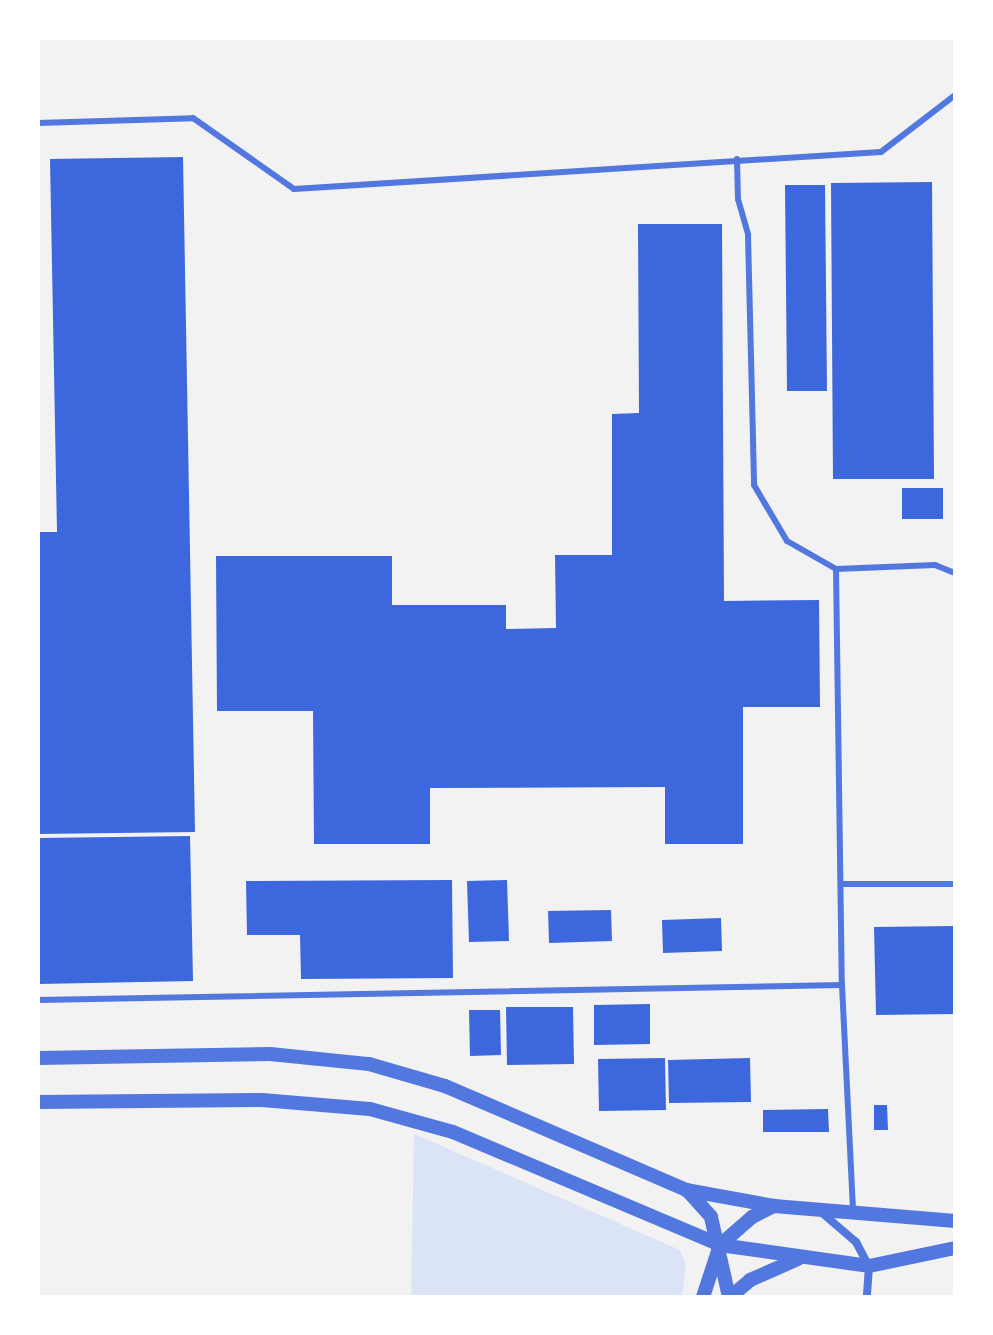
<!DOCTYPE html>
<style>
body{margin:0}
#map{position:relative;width:993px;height:1335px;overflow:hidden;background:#f2f2f2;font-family:"PT Sans",sans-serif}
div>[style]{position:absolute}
.green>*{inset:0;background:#dbe4f7}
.building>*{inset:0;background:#3d67dc}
.service>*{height:6px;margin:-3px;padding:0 3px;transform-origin:3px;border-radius:3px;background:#5277de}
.minor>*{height:8px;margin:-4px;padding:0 4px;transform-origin:4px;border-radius:4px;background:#5277de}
.tertiary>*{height:14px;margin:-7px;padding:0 7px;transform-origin:7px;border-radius:7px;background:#5277de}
span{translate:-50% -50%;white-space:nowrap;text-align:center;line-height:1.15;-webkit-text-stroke:8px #fff;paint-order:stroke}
.frame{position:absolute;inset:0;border:40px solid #fff;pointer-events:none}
</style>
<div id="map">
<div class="green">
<i style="clip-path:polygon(414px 1134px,680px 1250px,686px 1266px,682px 1297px,411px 1297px)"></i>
</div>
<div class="building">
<i style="clip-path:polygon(183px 157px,195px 832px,38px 834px,38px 532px,57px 532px,50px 159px)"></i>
<i style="clip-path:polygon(932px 182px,934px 479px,833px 479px,831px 183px)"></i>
<i style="clip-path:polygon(785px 185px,825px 185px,827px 391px,787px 391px)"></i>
<i style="clip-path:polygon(638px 224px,722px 224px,724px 601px,819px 600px,820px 707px,743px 707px,743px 844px,665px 844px,665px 787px,430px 788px,430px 844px,314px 844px,313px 711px,217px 711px,216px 556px,392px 556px,392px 605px,506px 605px,506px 629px,556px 628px,555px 555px,612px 555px,612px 414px,639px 413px)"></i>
<i style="clip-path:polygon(902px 488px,943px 488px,943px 519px,902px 519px)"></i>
<i style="clip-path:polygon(190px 836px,193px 981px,38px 984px,38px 838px)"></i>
<i style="clip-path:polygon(452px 880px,453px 978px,301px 979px,300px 935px,247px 935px,246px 881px)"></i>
<i style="clip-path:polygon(507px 880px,509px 941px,469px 942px,467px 881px)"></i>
<i style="clip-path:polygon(611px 910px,612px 941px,549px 943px,548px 911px)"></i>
<i style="clip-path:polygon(721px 918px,722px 951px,663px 953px,662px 920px)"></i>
<i style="clip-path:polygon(955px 926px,955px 1014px,876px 1015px,874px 927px)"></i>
<i style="clip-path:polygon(650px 1004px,650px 1044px,594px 1045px,594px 1005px)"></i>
<i style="clip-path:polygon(506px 1007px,573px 1007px,574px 1064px,507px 1065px)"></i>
<i style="clip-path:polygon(469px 1010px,500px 1010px,501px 1055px,470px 1056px)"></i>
<i style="clip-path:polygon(665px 1058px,666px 1110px,599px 1111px,598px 1059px)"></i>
<i style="clip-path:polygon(750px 1058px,751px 1102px,669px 1103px,668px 1060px)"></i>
<i style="clip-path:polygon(874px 1105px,887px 1105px,888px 1130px,874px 1130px)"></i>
<i style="clip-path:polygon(828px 1109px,829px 1132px,763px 1132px,763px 1110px)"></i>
</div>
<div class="service">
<i style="left:38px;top:123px;width:155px;rotate:-1.8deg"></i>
<i style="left:193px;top:118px;width:123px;rotate:35.1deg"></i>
<i style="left:294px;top:189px;width:588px;rotate:-3.61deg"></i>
<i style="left:881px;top:152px;width:93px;rotate:-37.6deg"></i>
<i style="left:737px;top:159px;width:40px;rotate:88.6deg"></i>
<i style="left:738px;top:199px;width:37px;rotate:74deg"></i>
<i style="left:748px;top:235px;width:250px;rotate:88.6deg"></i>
<i style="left:754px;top:485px;width:65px;rotate:59.5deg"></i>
<i style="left:787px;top:541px;width:56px;rotate:29.7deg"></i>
<i style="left:836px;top:569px;width:99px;rotate:-2.3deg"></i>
<i style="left:935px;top:565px;width:22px;rotate:22deg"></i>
<i style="left:836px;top:569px;width:416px;rotate:89.2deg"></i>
<i style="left:842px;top:985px;width:228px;rotate:87.2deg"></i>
<i style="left:841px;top:884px;width:114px"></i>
<i style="left:38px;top:1000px;width:804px;rotate:-1.07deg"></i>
</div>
<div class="minor">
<i style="left:821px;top:1212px;width:46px;rotate:40.6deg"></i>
<i style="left:856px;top:1242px;width:27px;rotate:62deg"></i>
<i style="left:869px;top:1266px;width:31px;rotate:94deg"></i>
</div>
<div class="tertiary">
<i style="left:38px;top:1058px;width:232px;rotate:-1deg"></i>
<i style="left:270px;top:1054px;width:100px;rotate:5.8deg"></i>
<i style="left:369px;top:1064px;width:79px;rotate:16.1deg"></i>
<i style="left:445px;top:1086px;width:262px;rotate:23.3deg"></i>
<i style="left:686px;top:1190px;width:89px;rotate:10.3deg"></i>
<i style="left:774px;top:1206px;width:182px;rotate:4.7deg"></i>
<i style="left:38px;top:1102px;width:224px;rotate:-0.5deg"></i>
<i style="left:262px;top:1100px;width:108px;rotate:4.8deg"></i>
<i style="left:370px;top:1109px;width:86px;rotate:15.5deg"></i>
<i style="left:453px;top:1132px;width:290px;rotate:22.9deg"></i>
<i style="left:720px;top:1245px;width:150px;rotate:8deg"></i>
<i style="left:869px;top:1266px;width:88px;rotate:-11.8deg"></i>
<i style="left:687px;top:1190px;width:36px;rotate:48deg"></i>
<i style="left:711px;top:1217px;width:82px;rotate:77.3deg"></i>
<i style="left:703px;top:1297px;width:55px;rotate:-71.9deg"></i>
<i style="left:720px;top:1245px;width:43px;rotate:-41.2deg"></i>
<i style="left:752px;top:1217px;width:25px;rotate:-27deg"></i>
<i style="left:730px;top:1297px;width:26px;rotate:-40deg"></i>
<i style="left:750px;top:1280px;width:52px;rotate:-23.6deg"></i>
</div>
<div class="frame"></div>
</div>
